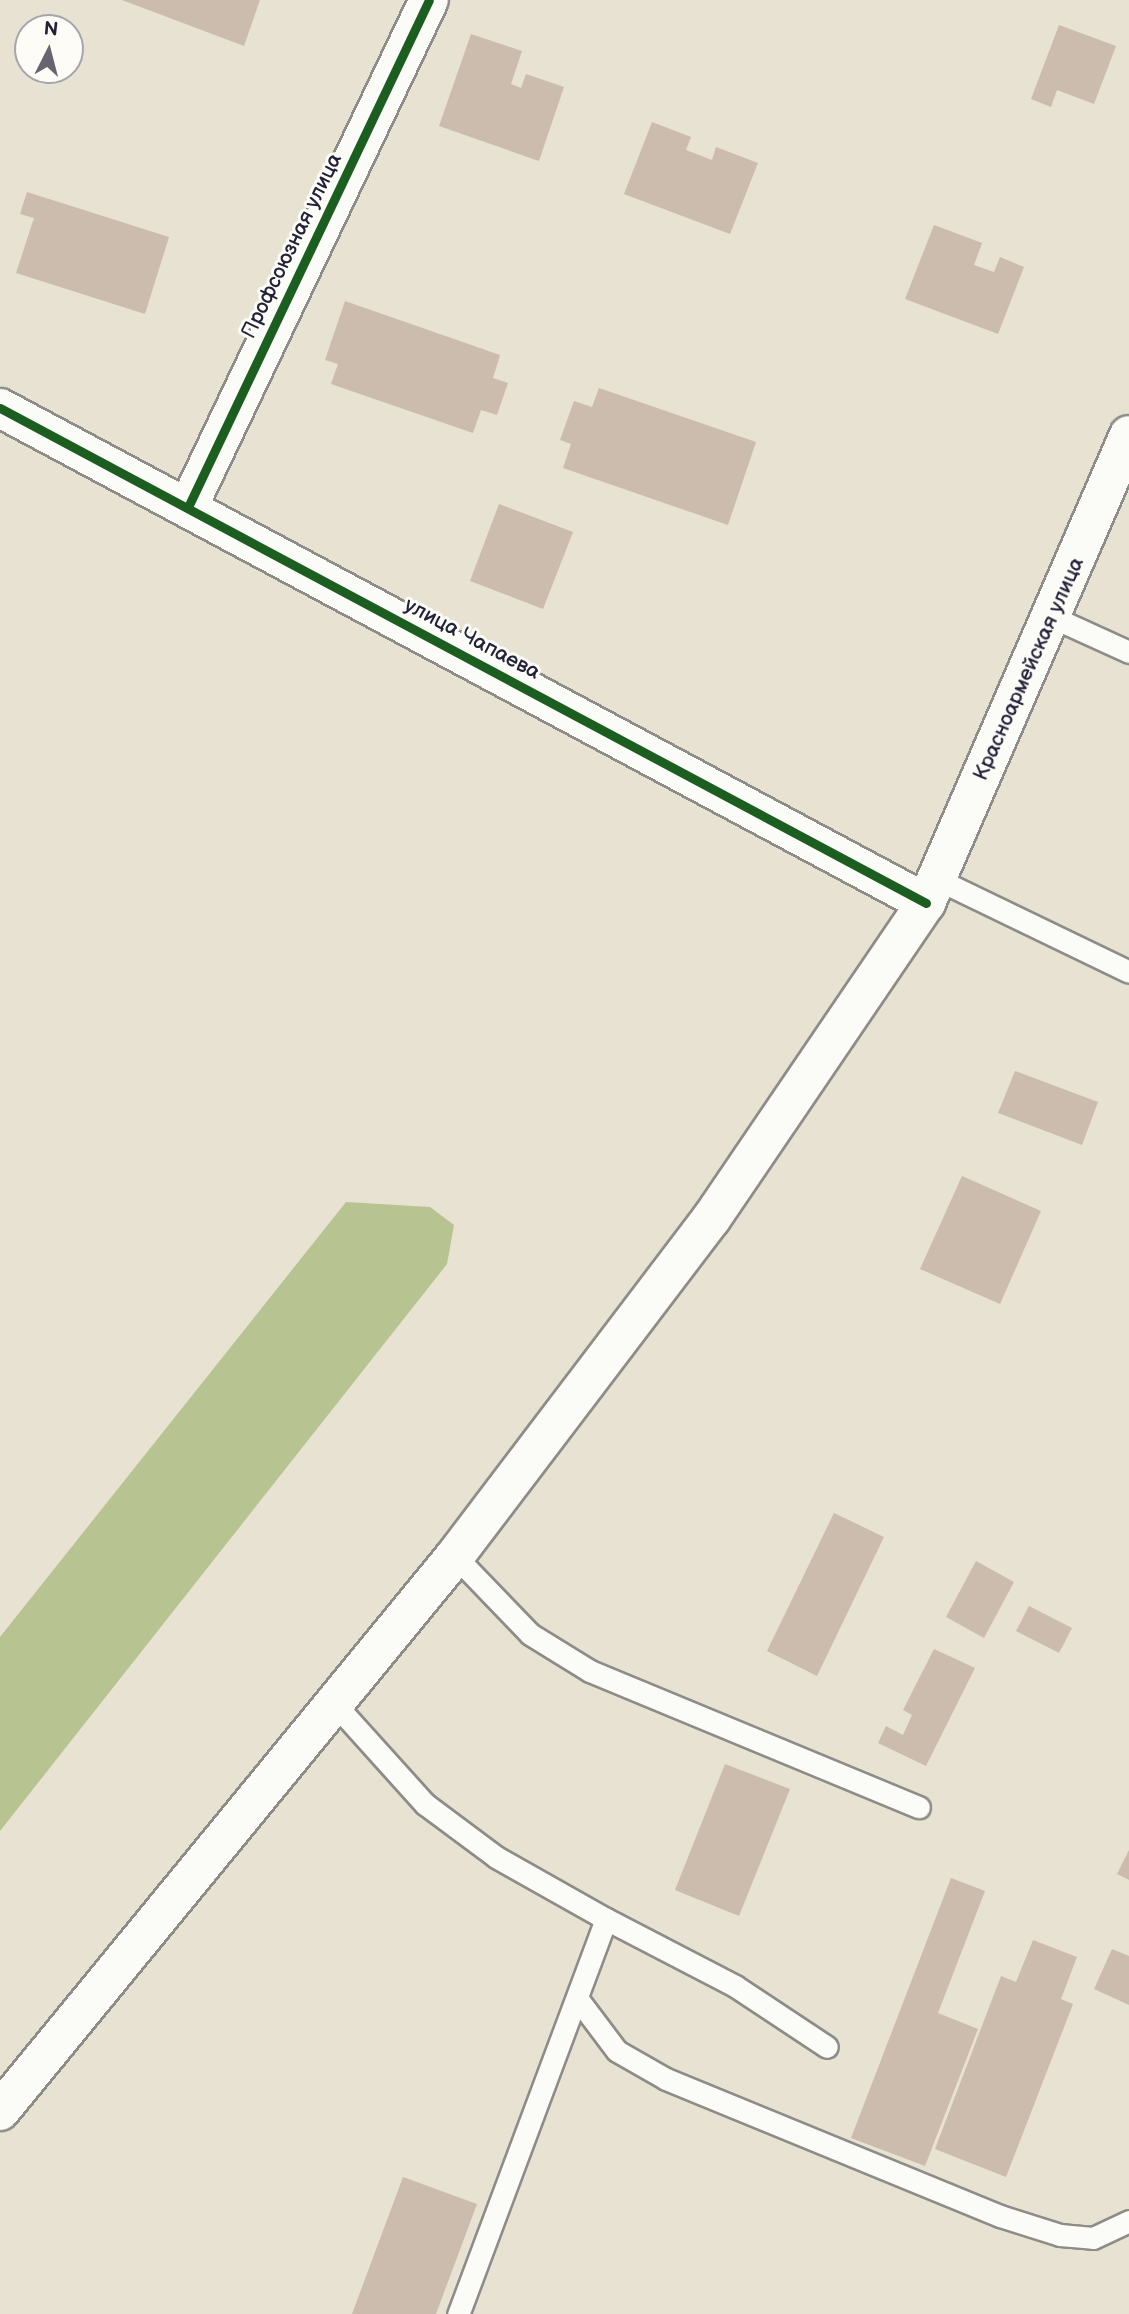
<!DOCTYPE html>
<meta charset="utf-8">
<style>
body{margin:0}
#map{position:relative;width:1129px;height:2314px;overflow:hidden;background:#e7e2d2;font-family:"Balsamiq Sans",sans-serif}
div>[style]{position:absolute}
.forest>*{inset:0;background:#b7c391}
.building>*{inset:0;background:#cbbcae}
.roads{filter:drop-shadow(2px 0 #8e8c87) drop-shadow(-2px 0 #8e8c87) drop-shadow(0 2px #8e8c87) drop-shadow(0 -2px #8e8c87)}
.lane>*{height:21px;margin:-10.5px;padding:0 10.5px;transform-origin:10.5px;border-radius:10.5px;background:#fbfbf8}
.street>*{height:38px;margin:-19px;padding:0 19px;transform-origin:19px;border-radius:19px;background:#fbfbf8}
.secondary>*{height:38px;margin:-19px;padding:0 19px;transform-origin:19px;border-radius:19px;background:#fbfbf8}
.cycleway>*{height:9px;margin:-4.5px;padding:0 4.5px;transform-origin:4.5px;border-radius:4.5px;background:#1b5e20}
span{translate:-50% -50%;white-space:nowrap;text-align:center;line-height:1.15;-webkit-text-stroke:6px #fdfcf7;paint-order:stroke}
.street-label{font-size:21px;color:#22223b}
.north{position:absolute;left:14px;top:14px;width:70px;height:70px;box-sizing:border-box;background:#fdfcf7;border:2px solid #a5a5ac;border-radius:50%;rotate:6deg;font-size:19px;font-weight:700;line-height:28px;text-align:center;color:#22223b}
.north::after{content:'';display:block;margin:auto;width:24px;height:32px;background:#676570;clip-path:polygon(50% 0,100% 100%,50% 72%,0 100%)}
</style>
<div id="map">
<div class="forest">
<i style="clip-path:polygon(346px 1202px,430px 1207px,454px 1225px,447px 1264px,0 1831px,0 1637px)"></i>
</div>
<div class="building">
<i style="clip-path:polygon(122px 0,260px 0,244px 46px)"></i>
<i style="clip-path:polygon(1059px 25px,1116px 46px,1094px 104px,1057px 90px,1051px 107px,1031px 99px)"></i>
<i style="clip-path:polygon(471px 34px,522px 51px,511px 84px,521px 88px,526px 74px,564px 87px,539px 161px,439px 126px)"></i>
<i style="clip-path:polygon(652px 122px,691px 137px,686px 150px,712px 160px,716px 147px,758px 163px,730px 234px,624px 194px)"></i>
<i style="clip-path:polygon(27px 192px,169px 237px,145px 314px,16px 273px,34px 218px,20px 214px)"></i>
<i style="clip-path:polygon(934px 225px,982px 243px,974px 265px,994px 272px,1000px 257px,1024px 267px,998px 334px,905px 299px)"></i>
<i style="clip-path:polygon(345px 301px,500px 355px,493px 378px,508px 383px,497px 415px,481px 410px,473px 433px,331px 384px,338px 364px,325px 360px)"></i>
<i style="clip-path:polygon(599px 388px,756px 442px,728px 525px,563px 468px,571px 444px,560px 440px,574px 401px,592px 407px)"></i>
<i style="clip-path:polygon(499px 504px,573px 532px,543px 609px,470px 581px)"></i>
<i style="clip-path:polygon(1015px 1071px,1098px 1102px,1082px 1145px,998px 1113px)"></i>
<i style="clip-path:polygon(962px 1176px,1041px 1211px,1000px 1304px,920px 1269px)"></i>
<i style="clip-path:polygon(834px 1513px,884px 1537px,817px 1676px,767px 1651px)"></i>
<i style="clip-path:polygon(976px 1561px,1014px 1582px,984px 1638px,946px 1617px)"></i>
<i style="clip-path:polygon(1029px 1606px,1072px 1628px,1059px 1653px,1016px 1631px)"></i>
<i style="clip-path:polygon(934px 1649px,975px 1668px,926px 1766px,878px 1743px,886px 1726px,903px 1735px,912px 1715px,903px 1710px)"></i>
<i style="clip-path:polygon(725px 1764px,790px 1789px,739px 1916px,675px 1890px)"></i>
<i style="clip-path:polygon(1129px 1850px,1129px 1880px,1117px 1874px)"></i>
<i style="clip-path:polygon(951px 1878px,985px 1891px,938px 2013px,978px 2029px,925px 2166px,851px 2138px)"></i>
<i style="clip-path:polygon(1033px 1940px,1077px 1957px,1061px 1999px,1073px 2004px,1006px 2177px,935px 2149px,1001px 1976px,1016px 1982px)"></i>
<i style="clip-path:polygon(1112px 1949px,1129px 1956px,1129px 2005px,1094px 1989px)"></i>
<i style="clip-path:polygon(403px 2177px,477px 2204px,436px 2314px,352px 2314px)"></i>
</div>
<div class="roads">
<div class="lane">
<i style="left:1052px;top:617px;width:85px;rotate:24.4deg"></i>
<i style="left:937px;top:879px;width:213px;rotate:25.8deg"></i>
<i style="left:455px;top:1556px;width:108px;rotate:46.1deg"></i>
<i style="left:530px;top:1634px;width:70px;rotate:31.7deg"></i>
<i style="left:590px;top:1671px;width:356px;rotate:22.5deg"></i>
<i style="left:334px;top:1703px;width:136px;rotate:48deg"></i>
<i style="left:425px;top:1804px;width:89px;rotate:36.7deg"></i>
<i style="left:496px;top:1857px;width:126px;rotate:29.4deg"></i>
<i style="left:606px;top:1919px;width:422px;rotate:110.5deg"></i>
<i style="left:606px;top:1919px;width:145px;rotate:27.4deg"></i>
<i style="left:735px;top:1986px;width:110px;rotate:33.5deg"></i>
<i style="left:577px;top:1998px;width:66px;rotate:53deg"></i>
<i style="left:617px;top:2051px;width:56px;rotate:29.7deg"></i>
<i style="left:666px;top:2079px;width:361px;rotate:22.3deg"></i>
<i style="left:1000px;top:2216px;width:63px;rotate:17.6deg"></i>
<i style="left:1060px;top:2235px;width:33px;rotate:5deg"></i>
<i style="left:1093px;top:2238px;width:40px;rotate:-25deg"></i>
</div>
<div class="street">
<i style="left:188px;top:507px;width:561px;rotate:-64.58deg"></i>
</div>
<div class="secondary">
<i style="left:0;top:408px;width:1050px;rotate:28.13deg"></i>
<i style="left:0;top:2111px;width:718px;rotate:-50.65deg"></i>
<i style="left:455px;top:1556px;width:423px;rotate:-52.8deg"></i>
<i style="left:711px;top:1219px;width:382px;rotate:-55.8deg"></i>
<i style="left:926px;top:903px;width:510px;rotate:-66.55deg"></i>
</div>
</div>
<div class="cycleway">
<i style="left:0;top:408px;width:1050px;rotate:28.13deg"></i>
<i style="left:188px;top:507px;width:561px;rotate:-64.58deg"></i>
</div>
<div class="street-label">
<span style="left:292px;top:246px;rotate:-64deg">Профсоюзная улица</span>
<span style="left:472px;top:639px;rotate:28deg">улица Чапаева</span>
<span style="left:1029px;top:669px;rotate:-66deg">Красноармейская улица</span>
</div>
<div class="north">N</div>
</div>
